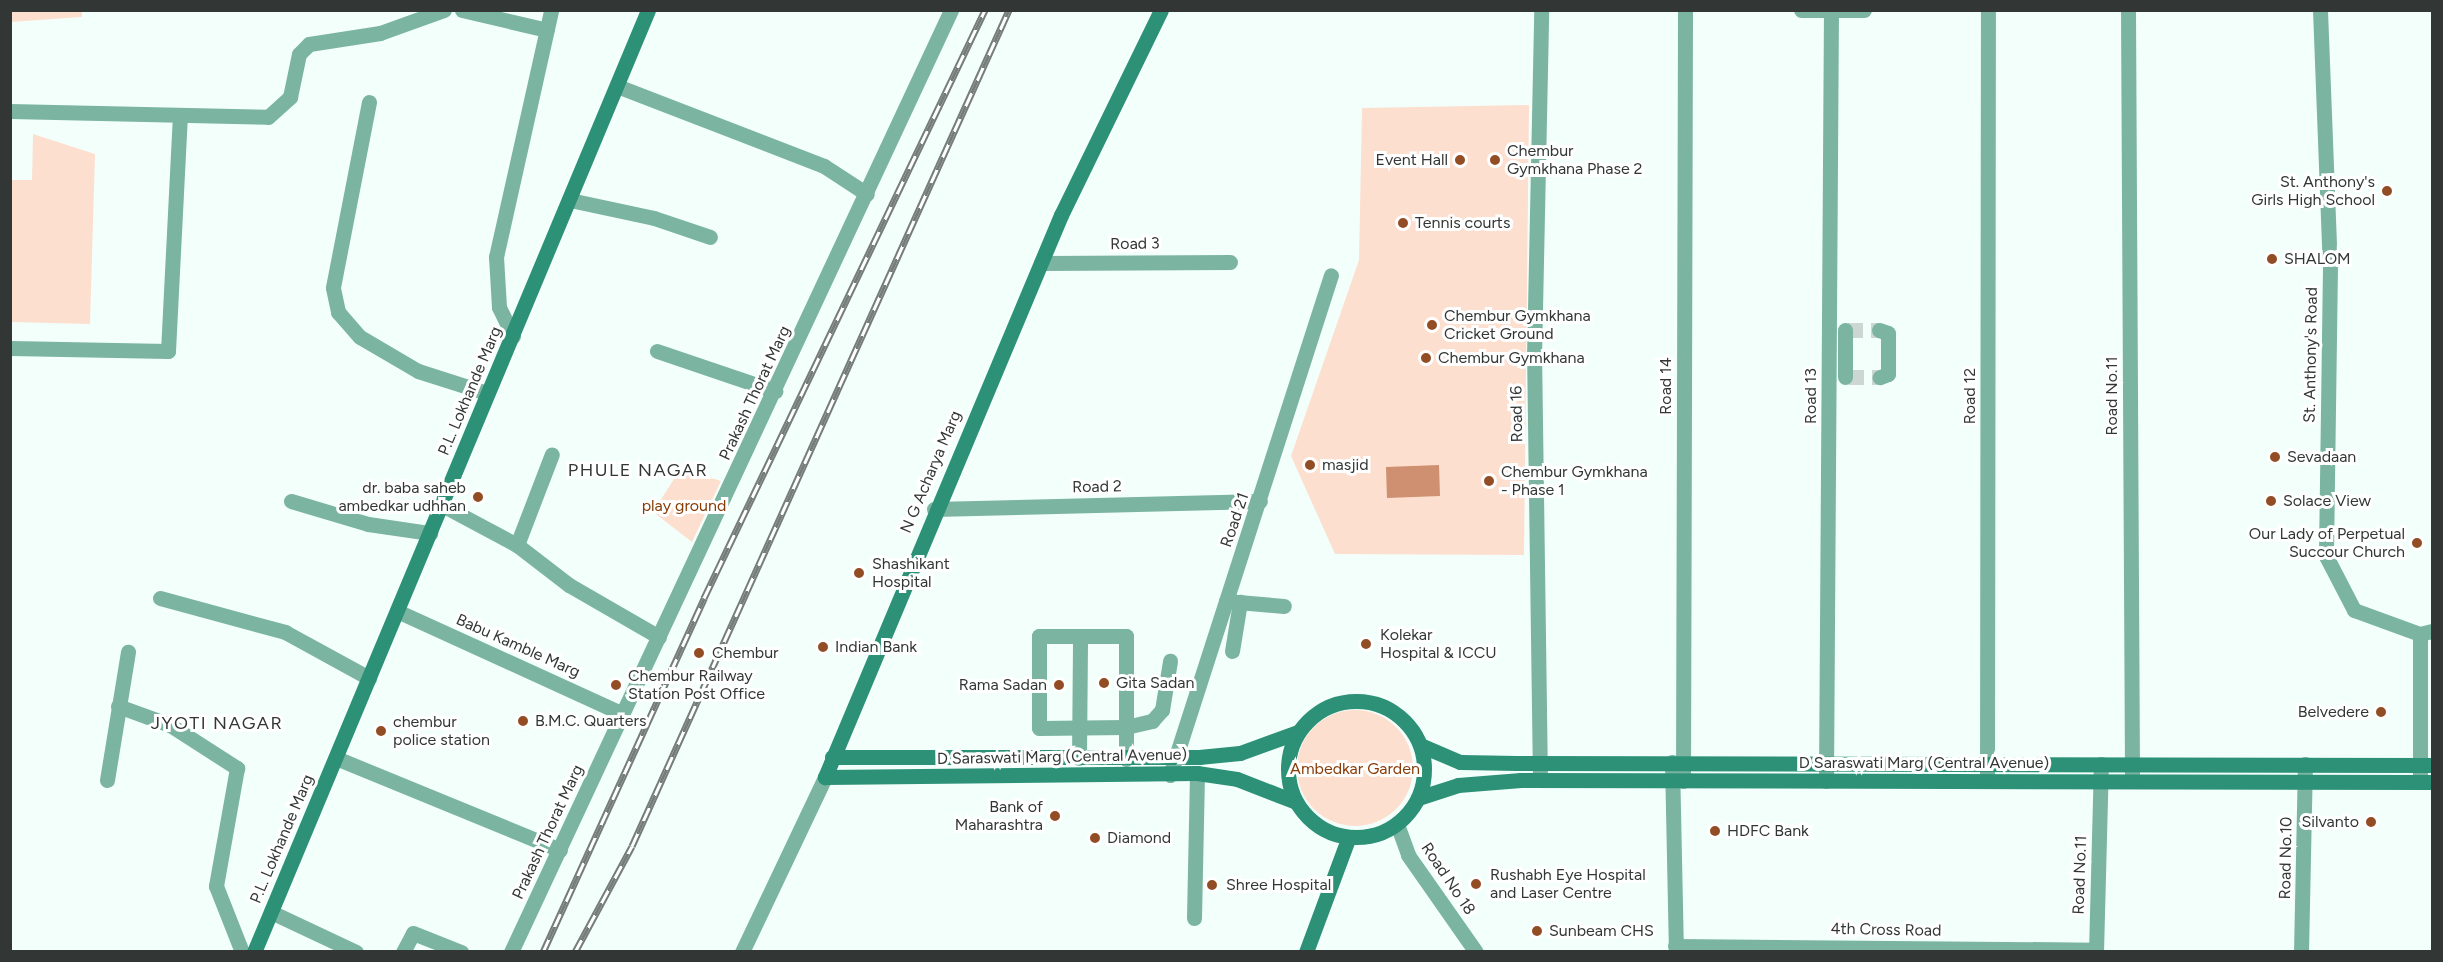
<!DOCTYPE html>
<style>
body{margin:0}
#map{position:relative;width:2443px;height:962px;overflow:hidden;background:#f3fffb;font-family:Figtree,sans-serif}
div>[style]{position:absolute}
.green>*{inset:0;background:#fddfd0}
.round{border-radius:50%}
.water>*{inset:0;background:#ce9070}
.minor-tunnel>*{height:15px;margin-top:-7.5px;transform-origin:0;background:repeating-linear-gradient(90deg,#ccd7d3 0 15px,transparent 0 23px)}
.minor>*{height:15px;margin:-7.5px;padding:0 7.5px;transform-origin:7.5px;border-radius:7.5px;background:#7bb5a2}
.tertiary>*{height:15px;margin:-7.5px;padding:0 7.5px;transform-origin:7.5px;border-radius:7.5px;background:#7bb5a2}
.secondary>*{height:15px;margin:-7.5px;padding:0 7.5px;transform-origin:7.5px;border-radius:7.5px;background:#2d9177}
.secondary>.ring{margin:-7.5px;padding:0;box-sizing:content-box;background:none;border:15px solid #2d9177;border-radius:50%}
.rail>*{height:7px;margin-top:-3.5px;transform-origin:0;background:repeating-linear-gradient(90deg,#fff 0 14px,#757c7a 0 28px);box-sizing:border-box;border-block:2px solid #757c7a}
.dots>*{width:16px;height:16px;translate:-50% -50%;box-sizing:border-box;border:3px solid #fff;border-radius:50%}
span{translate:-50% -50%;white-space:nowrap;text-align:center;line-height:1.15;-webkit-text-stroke:6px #fff;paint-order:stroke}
.poi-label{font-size:16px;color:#323735}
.left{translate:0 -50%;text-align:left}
.right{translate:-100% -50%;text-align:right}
.street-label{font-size:16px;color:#323735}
.park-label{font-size:16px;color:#873c08}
.neighbourhood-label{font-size:18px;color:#323735;letter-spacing:1.5px}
.frame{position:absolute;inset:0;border:12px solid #323735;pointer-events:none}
</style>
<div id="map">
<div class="green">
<i style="clip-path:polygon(11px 10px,82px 11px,82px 17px,11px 22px)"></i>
<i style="clip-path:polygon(1529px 105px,1524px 555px,1335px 554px,1291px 456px,1359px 260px,1362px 108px)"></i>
<i style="clip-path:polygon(33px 134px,95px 154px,90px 324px,11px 322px,11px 180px,32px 180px)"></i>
<i style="clip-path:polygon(681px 468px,721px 481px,692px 542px,653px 512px)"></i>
<i class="round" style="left:1297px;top:710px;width:116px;height:116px"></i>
</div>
<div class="water">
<i style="clip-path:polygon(1439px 465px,1440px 496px,1387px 498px,1386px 467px)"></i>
</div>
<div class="minor-tunnel">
<i style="left:1848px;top:330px;width:31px"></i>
<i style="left:1849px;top:377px;width:31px"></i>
</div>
<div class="minor">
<i style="left:462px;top:10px;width:87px;rotate:13.2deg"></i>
<i style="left:1801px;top:10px;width:63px"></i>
<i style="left:2128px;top:10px;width:771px;rotate:89.7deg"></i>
<i style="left:2320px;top:10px;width:256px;rotate:87.8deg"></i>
<i style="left:2330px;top:266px;width:290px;rotate:90.8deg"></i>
<i style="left:2326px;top:556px;width:61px;rotate:62.6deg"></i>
<i style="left:2354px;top:610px;width:70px;rotate:20deg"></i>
<i style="left:2420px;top:634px;width:12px;rotate:-14deg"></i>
<i style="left:617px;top:86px;width:222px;rotate:21.1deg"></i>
<i style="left:824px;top:166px;width:51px;rotate:33.1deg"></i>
<i style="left:369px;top:102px;width:189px;rotate:101deg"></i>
<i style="left:333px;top:288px;width:25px;rotate:78deg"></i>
<i style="left:338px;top:312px;width:33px;rotate:49deg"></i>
<i style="left:360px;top:337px;width:67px;rotate:30.4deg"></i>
<i style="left:418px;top:371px;width:72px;rotate:17.7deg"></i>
<i style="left:10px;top:111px;width:258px;rotate:1.3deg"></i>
<i style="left:268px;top:117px;width:30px;rotate:-42deg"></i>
<i style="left:290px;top:97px;width:44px;rotate:-78.2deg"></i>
<i style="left:299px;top:54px;width:14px;rotate:-45deg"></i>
<i style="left:309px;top:44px;width:72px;rotate:-8.8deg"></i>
<i style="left:380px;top:33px;width:68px;rotate:-19.8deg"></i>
<i style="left:570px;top:200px;width:86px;rotate:12.1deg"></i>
<i style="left:654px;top:218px;width:59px;rotate:18.7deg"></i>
<i style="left:1041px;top:263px;width:189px;rotate:-0.3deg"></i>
<i style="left:1845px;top:330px;width:47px;rotate:90deg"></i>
<i style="left:1879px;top:330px;width:9px;rotate:18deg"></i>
<i style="left:1888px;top:333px;width:41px;rotate:90deg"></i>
<i style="left:1888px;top:374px;width:9px;rotate:159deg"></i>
<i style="left:513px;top:336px;width:32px;rotate:-116deg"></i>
<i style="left:499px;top:307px;width:50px;rotate:-93.4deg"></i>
<i style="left:496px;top:257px;width:253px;rotate:-77.4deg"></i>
<i style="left:10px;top:348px;width:158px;rotate:1.1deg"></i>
<i style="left:168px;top:351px;width:236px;rotate:-87.1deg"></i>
<i style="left:657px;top:351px;width:125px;rotate:18.7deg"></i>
<i style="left:291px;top:501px;width:80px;rotate:16.6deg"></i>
<i style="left:368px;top:524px;width:63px;rotate:8.3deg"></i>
<i style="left:442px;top:505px;width:85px;rotate:28.1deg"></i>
<i style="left:517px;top:545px;width:66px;rotate:37.6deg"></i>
<i style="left:569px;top:585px;width:104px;rotate:30deg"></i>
<i style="left:934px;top:509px;width:326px;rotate:-1.4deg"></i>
<i style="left:517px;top:545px;width:97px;rotate:-69deg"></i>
<i style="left:160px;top:598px;width:130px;rotate:15.2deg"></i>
<i style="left:285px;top:632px;width:96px;rotate:28.7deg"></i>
<i style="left:1226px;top:601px;width:58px;rotate:4.9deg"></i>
<i style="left:397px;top:611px;width:248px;rotate:24.5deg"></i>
<i style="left:2420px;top:634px;width:144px;rotate:90deg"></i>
<i style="left:1232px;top:651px;width:50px;rotate:-80.7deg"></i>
<i style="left:118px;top:706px;width:55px;rotate:20.1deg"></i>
<i style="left:170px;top:725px;width:80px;rotate:32.7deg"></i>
<i style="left:237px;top:768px;width:120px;rotate:100.1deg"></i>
<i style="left:216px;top:886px;width:71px;rotate:68.5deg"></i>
<i style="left:336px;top:758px;width:242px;rotate:22.3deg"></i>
<i style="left:1079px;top:758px;width:122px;rotate:-89.5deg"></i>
<i style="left:1126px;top:759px;width:123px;rotate:-90deg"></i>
<i style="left:1126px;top:636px;width:87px;rotate:180deg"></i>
<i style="left:1039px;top:636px;width:92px;rotate:90deg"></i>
<i style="left:1039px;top:728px;width:87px;rotate:-0.7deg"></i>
<i style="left:1126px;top:727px;width:27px;rotate:-13deg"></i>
<i style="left:1152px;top:721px;width:15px;rotate:-48deg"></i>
<i style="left:1162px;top:710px;width:50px;rotate:-80.7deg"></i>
<i style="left:1672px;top:762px;width:190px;rotate:88.8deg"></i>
<i style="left:1170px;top:775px;width:525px;rotate:-72.15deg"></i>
<i style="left:107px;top:780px;width:130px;rotate:-80.7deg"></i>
<i style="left:1540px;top:780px;width:423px;rotate:-90.8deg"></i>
<i style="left:1534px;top:357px;width:347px;rotate:-88.8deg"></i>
<i style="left:1683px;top:781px;width:771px;rotate:-89.85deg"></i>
<i style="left:1826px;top:781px;width:770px;rotate:-89.63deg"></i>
<i style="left:1987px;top:781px;width:771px;rotate:-89.93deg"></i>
<i style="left:271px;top:912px;width:94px;rotate:25.2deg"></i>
<i style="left:1194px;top:918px;width:145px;rotate:-88.8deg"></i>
<i style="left:1675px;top:946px;width:421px;rotate:0.5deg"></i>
<i style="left:403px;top:952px;width:21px;rotate:-62deg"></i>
<i style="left:413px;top:933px;width:52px;rotate:21.6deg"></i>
<i style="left:511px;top:952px;width:1040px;rotate:-64.96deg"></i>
<i style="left:2096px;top:952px;width:188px;rotate:-88.5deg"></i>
</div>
<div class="tertiary">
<i style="left:1397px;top:824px;width:33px;rotate:70deg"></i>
<i style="left:1408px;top:855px;width:118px;rotate:55deg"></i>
<i style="left:742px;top:952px;width:194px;rotate:-64.6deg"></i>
<i style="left:2301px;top:952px;width:188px;rotate:-88.8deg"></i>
</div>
<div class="secondary">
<i style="left:1161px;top:10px;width:228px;rotate:116deg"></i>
<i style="left:1061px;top:215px;width:610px;rotate:112.78deg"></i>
<i style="left:825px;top:777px;width:372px;rotate:-0.6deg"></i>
<i style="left:1197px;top:773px;width:40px;rotate:8.5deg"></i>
<i style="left:1237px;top:779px;width:63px;rotate:21.3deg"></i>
<i class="ring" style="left:1288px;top:701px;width:121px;height:121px"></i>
<i style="left:1420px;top:745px;width:43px;rotate:23deg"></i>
<i style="left:1460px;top:762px;width:57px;rotate:1deg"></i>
<i style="left:1517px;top:763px;width:915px;rotate:0.13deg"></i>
<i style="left:832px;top:757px;width:367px"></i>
<i style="left:1199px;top:757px;width:41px;rotate:-5.6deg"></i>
<i style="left:1240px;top:753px;width:62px;rotate:-19.9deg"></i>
<i style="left:1418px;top:798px;width:42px;rotate:-18deg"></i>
<i style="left:1458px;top:785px;width:63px;rotate:-4.5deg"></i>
<i style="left:1521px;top:780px;width:911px;rotate:0.13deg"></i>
<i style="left:254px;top:952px;width:1021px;rotate:-67.3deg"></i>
<i style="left:1306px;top:952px;width:121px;rotate:-69.6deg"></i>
</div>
<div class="rail">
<i style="left:543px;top:952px;width:389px;rotate:-65.5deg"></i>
<i style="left:704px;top:598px;width:652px;rotate:-64.46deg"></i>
<i style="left:575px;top:952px;width:120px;rotate:-61.7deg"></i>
<i style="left:632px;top:846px;width:917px;rotate:-65.73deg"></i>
</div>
<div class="dots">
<i style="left:1460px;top:160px;background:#934d25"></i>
<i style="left:1495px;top:160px;background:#934d25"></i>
<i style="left:2387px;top:191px;background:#934d25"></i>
<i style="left:1403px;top:223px;background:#934d25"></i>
<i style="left:2272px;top:259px;background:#934d25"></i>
<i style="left:1432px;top:325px;background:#934d25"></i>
<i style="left:1426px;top:358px;background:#934d25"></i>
<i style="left:2275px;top:457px;background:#934d25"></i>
<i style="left:1310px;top:465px;background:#934d25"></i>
<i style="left:1489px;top:481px;background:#934d25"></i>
<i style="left:478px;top:497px;background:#934d25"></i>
<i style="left:2271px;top:501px;background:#934d25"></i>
<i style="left:2417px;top:543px;background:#934d25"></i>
<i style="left:859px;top:573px;background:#934d25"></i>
<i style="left:1366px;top:644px;background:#934d25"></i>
<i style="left:823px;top:647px;background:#934d25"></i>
<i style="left:699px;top:653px;background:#934d25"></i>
<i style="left:1104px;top:683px;background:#934d25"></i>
<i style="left:616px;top:685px;background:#934d25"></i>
<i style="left:1059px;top:685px;background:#934d25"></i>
<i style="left:2381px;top:712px;background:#934d25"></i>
<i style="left:523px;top:721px;background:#934d25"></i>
<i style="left:381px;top:731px;background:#934d25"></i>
<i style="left:1055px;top:816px;background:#934d25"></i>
<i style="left:2371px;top:822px;background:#934d25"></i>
<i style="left:1715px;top:831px;background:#934d25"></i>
<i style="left:1095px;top:838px;background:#934d25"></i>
<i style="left:1476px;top:884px;background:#934d25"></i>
<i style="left:1212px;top:885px;background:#934d25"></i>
<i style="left:1537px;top:931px;background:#934d25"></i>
</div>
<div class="poi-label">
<span class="left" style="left:1507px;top:160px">Chembur<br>Gymkhana Phase 2</span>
<span class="right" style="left:1448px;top:160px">Event Hall</span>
<span class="right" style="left:2375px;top:191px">St. Anthony's<br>Girls High School</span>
<span class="left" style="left:1415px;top:223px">Tennis courts</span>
<span class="left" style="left:2284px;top:259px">SHALOM</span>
<span class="left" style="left:1444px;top:325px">Chembur Gymkhana<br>Cricket Ground</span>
<span class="left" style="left:1438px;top:358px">Chembur Gymkhana</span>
<span class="left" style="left:2287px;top:457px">Sevadaan</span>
<span class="left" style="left:1322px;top:465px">masjid</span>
<span class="left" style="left:1501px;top:481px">Chembur Gymkhana<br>- Phase 1</span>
<span class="right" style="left:466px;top:497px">dr. baba saheb<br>ambedkar udhhan</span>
<span class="left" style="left:2283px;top:501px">Solace View</span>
<span class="right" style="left:2405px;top:543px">Our Lady of Perpetual<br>Succour Church</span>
<span class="left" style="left:872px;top:573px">Shashikant<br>Hospital</span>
<span class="left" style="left:1380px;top:644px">Kolekar<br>Hospital &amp; ICCU</span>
<span class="left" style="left:835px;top:647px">Indian Bank</span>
<span class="left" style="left:712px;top:653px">Chembur</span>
<span class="left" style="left:628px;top:685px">Chembur Railway<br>Station Post Office</span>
<span class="left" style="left:1116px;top:683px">Gita Sadan</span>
<span class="right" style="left:1047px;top:685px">Rama Sadan</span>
<span class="right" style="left:2369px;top:712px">Belvedere</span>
<span class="left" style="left:535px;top:721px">B.M.C. Quarters</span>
<span class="left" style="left:393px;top:731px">chembur<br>police station</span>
<span class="right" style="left:1043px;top:816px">Bank of<br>Maharashtra</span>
<span class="right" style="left:2359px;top:822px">Silvanto</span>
<span class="left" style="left:1727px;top:831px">HDFC Bank</span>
<span class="left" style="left:1107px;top:838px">Diamond</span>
<span class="left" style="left:1490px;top:884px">Rushabh Eye Hospital<br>and Laser Centre</span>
<span class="left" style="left:1226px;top:885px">Shree Hospital</span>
<span class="left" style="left:1549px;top:931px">Sunbeam CHS</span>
</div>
<div class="street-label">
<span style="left:1135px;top:244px;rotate:-1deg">Road 3</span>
<span style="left:2311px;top:355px;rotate:-89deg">St. Anthony's Road</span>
<span style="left:1666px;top:386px;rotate:-90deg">Road 14</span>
<span style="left:470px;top:391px;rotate:-67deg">P.L. Lokhande Marg</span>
<span style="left:755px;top:393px;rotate:-65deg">Prakash Thorat Marg</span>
<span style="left:1811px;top:396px;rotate:-90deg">Road 13</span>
<span style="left:1970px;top:396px;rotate:-90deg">Road 12</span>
<span style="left:2112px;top:396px;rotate:-90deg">Road No.11</span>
<span style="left:1517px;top:414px;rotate:-91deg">Road 16</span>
<span style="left:931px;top:472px;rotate:-67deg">N G Acharya Marg</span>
<span style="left:1097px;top:487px;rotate:-1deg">Road 2</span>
<span style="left:1235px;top:520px;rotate:-71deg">Road 21</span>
<span style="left:518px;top:646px;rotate:24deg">Babu Kamble Marg</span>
<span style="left:1062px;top:757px;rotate:-1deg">D Saraswati Marg (Central Avenue)</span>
<span style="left:1924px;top:763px">D Saraswati Marg (Central Avenue)</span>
<span style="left:548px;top:832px;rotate:-65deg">Prakash Thorat Marg</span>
<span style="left:282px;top:839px;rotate:-67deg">P.L. Lokhande Marg</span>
<span style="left:2286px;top:858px;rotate:-89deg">Road No.10</span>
<span style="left:2080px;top:875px;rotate:-88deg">Road No.11</span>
<span style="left:1448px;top:879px;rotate:56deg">Road No 18</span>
<span style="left:1886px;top:930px;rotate:1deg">4th Cross Road</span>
</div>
<div class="park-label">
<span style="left:684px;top:506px">play ground</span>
<span style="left:1355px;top:769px">Ambedkar Garden</span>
</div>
<div class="neighbourhood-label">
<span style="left:638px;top:470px">PHULE NAGAR</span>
<span style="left:217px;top:723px">JYOTI NAGAR</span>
</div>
<div class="frame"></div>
</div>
